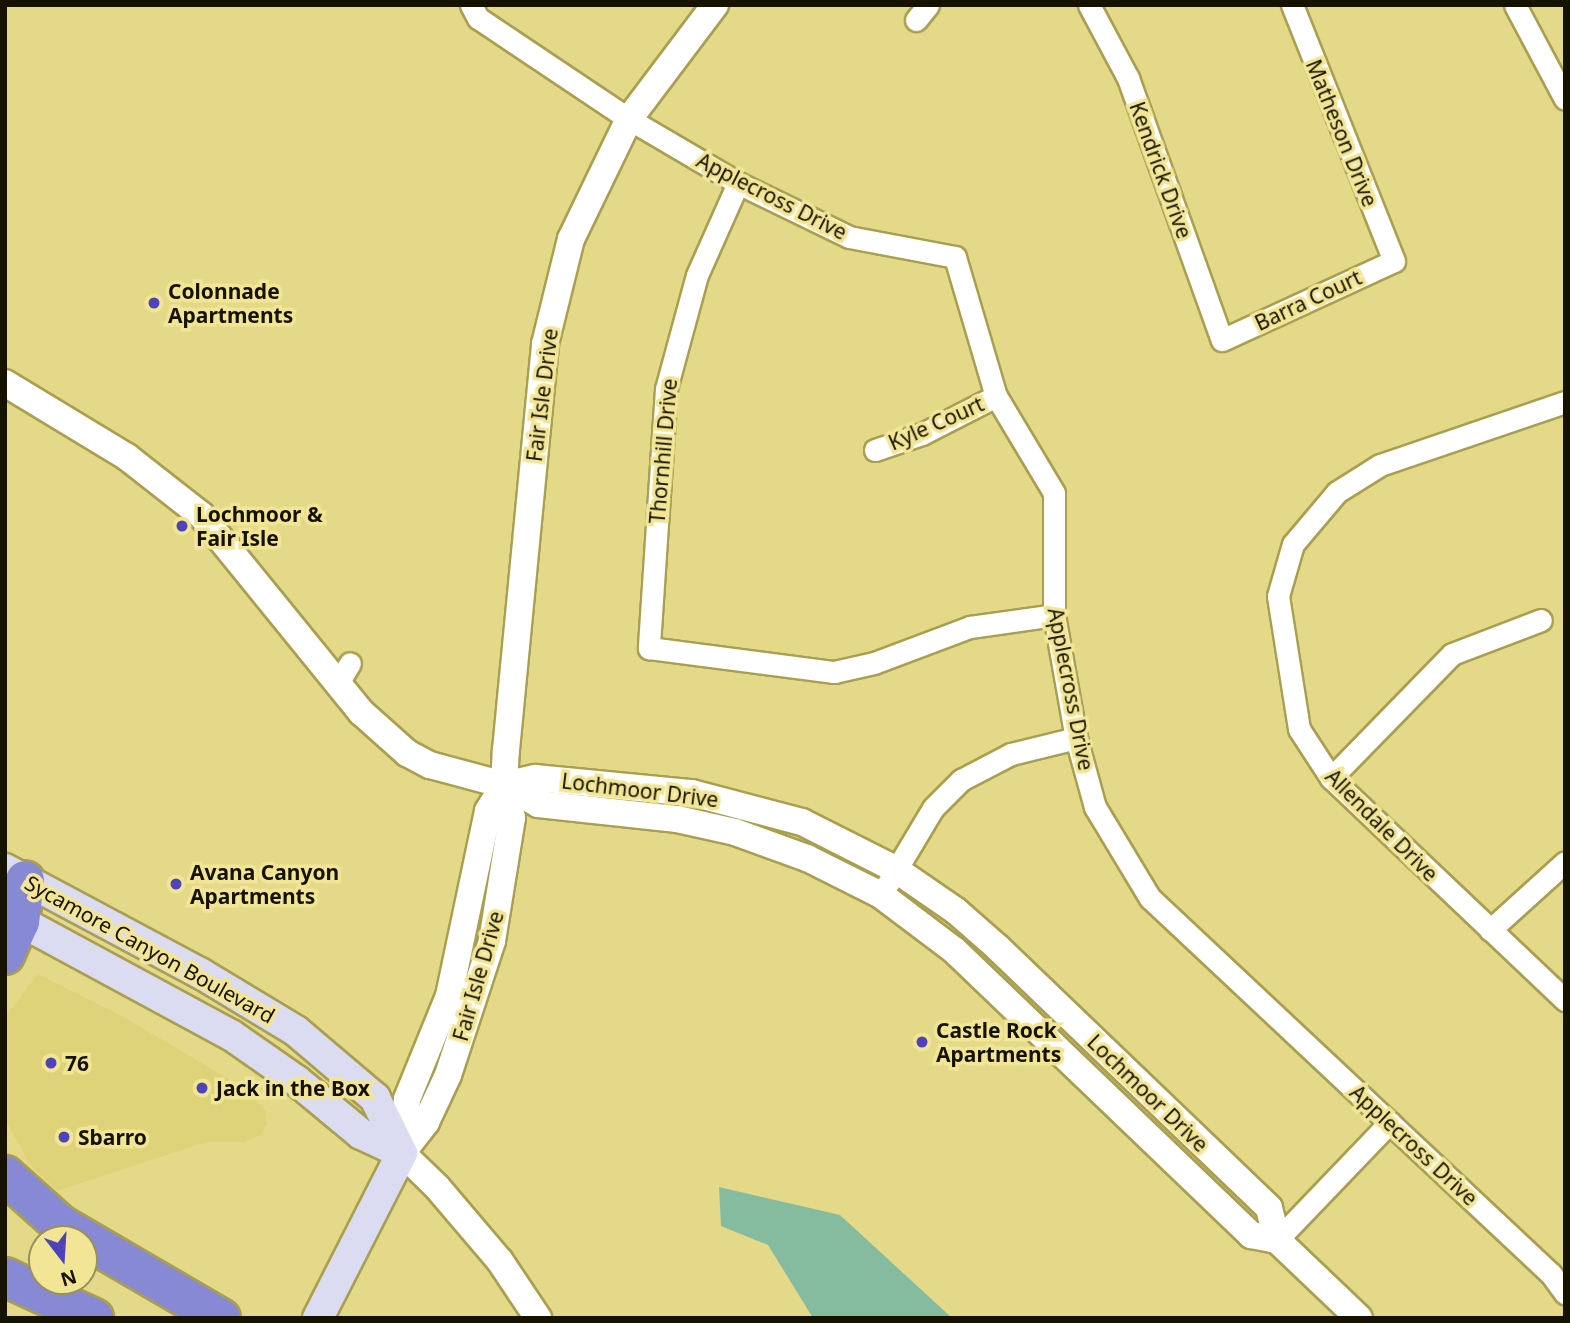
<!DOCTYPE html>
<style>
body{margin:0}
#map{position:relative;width:1570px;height:1323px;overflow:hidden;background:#e4d989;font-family:"Noto Sans",sans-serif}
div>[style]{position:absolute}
.built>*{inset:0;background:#dfd379}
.green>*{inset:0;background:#85bca0}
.roads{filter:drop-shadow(2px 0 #aa9f50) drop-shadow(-2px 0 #aa9f50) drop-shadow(0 2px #aa9f50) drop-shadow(0 -2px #aa9f50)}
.minor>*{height:21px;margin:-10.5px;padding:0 10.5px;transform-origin:10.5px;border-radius:10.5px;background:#fff}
.tertiary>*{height:26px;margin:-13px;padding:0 13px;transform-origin:13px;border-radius:13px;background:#fff}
.secondary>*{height:30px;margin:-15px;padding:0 15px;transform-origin:15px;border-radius:15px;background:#dbdcf2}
.motorway>*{height:38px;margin:-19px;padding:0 19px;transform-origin:19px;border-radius:19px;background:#8789d4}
.dots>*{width:19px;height:19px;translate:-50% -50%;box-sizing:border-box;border:4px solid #f2e696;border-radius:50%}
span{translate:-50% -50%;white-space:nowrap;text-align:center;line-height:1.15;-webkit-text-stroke:7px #f2e696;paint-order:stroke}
.street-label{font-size:21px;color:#161200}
.poi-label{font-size:21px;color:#161200;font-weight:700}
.left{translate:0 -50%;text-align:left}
.frame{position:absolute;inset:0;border:7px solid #161200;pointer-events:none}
.north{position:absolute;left:28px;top:1225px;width:70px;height:70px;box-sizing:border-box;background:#f2e696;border:2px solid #9a915a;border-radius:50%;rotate:163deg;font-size:19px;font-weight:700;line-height:28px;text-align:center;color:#161200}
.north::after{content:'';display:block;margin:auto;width:24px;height:32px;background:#4f43ba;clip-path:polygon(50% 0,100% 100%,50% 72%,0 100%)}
</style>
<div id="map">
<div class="built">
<i style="clip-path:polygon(38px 974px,129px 1020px,244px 1088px,265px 1110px,267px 1124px,261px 1135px,244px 1142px,206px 1142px,57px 1191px,30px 1165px,5px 1119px,5px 1017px)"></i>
</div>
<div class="green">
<i style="clip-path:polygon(719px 1187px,840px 1215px,952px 1318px,813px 1318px,768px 1245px,721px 1226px)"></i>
</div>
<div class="roads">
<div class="minor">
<i style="left:471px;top:5px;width:15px;rotate:62deg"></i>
<i style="left:478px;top:18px;width:182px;rotate:33.8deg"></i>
<i style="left:629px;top:119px;width:126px;rotate:30.4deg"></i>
<i style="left:738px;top:183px;width:123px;rotate:25.9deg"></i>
<i style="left:849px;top:237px;width:108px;rotate:10.7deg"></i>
<i style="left:955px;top:257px;width:145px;rotate:73.6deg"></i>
<i style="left:996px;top:396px;width:113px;rotate:59.1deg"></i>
<i style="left:1054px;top:493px;width:122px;rotate:90deg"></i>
<i style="left:1054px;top:615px;width:125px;rotate:79.9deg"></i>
<i style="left:1076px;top:738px;width:72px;rotate:74.6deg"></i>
<i style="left:1095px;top:807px;width:106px;rotate:58.9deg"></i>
<i style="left:1150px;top:898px;width:550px;rotate:43.16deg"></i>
<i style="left:1551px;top:1274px;width:24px;rotate:54deg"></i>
<i style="left:1089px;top:5px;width:83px;rotate:61.9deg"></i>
<i style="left:1128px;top:78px;width:278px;rotate:70.3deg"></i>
<i style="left:1222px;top:340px;width:189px;rotate:-24.7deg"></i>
<i style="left:1394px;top:261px;width:276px;rotate:-111.7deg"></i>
<i style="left:1515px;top:5px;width:106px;rotate:62deg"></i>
<i style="left:916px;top:20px;width:19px;rotate:-51deg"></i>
<i style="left:738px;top:183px;width:101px;rotate:114deg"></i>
<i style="left:697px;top:275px;width:118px;rotate:105.2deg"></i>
<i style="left:666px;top:389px;width:260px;rotate:93.8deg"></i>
<i style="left:649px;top:648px;width:187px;rotate:7.4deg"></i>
<i style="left:834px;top:672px;width:41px;rotate:-12.7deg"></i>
<i style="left:874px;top:663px;width:103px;rotate:-20.6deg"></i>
<i style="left:970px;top:627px;width:85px;rotate:-8.1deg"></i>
<i style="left:1565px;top:402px;width:195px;rotate:161.2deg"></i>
<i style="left:1380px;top:465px;width:51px;rotate:147.9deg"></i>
<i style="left:1337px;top:492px;width:68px;rotate:130.2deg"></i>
<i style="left:1293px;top:544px;width:54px;rotate:106.1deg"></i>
<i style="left:1278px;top:596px;width:135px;rotate:81deg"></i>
<i style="left:1299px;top:729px;width:59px;rotate:56.9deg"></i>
<i style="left:1331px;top:778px;width:323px;rotate:43.5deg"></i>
<i style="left:875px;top:450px;width:50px;rotate:-18.8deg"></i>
<i style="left:922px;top:434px;width:83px;rotate:-27.2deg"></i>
<i style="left:338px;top:683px;width:23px;rotate:-59deg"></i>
<i style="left:1331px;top:778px;width:173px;rotate:-45.7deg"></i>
<i style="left:1452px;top:654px;width:95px;rotate:-20.9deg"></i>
<i style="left:881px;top:895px;width:101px;rotate:-59.1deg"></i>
<i style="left:933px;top:808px;width:40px;rotate:-45deg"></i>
<i style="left:961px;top:780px;width:56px;rotate:-27.5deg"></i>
<i style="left:1011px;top:754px;width:67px;rotate:-13.8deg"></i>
<i style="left:1490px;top:930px;width:101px;rotate:-42.2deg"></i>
<i style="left:1277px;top:1240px;width:163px;rotate:-46.2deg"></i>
</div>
<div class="tertiary">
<i style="left:5px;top:383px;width:143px;rotate:31.2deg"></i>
<i style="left:127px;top:457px;width:94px;rotate:38.1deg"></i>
<i style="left:201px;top:515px;width:254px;rotate:50.9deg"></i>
<i style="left:361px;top:712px;width:62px;rotate:41.7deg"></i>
<i style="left:407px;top:753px;width:26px;rotate:28deg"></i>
<i style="left:430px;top:765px;width:77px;rotate:15.1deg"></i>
<i style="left:504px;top:785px;width:39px;rotate:29deg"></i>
<i style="left:538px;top:804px;width:140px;rotate:6.2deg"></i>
<i style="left:677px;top:819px;width:59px;rotate:12.6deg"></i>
<i style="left:735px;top:832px;width:77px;rotate:19.9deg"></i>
<i style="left:807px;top:858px;width:83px;rotate:26.6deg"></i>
<i style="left:881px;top:895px;width:91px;rotate:37deg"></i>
<i style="left:954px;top:950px;width:412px;rotate:43.8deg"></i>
<i style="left:1251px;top:1235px;width:26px;rotate:11deg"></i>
<i style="left:504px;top:785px;width:32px;rotate:-13deg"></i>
<i style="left:535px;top:778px;width:158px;rotate:5.5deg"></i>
<i style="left:692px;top:793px;width:114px;rotate:14.8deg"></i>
<i style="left:802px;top:822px;width:104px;rotate:26.8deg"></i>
<i style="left:895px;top:869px;width:74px;rotate:34.5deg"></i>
<i style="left:956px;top:911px;width:55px;rotate:41.3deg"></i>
<i style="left:997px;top:947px;width:377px;rotate:43.8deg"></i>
<i style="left:1269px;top:1208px;width:33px;rotate:76deg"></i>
<i style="left:1277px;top:1240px;width:113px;rotate:43.6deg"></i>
<i style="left:402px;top:1153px;width:39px;rotate:-52deg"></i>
<i style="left:426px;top:1122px;width:52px;rotate:-64.9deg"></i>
<i style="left:448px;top:1075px;width:141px;rotate:-71.8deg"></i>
<i style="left:492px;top:941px;width:125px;rotate:-80.8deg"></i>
<i style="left:512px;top:818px;width:34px;rotate:-104deg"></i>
<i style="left:504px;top:785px;width:35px;rotate:-87deg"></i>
<i style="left:506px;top:750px;width:408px;rotate:-84.5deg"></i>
<i style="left:545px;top:344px;width:108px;rotate:-76.1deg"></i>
<i style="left:571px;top:239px;width:133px;rotate:-64.2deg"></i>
<i style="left:629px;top:119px;width:143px;rotate:-53deg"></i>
<i style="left:402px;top:1153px;width:54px;rotate:-84.7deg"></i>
<i style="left:407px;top:1099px;width:111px;rotate:-67.8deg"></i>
<i style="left:449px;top:996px;width:189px;rotate:-78.1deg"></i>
<i style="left:488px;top:811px;width:31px;rotate:-58deg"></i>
<i style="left:402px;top:1153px;width:49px;rotate:44.2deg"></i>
<i style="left:437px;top:1187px;width:97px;rotate:49.6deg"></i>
<i style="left:500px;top:1261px;width:69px;rotate:56.3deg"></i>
</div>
<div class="secondary">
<i style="left:5px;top:869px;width:221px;rotate:28.1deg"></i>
<i style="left:200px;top:973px;width:112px;rotate:31.1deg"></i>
<i style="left:296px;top:1031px;width:104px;rotate:40.3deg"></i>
<i style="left:375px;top:1098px;width:61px;rotate:63.9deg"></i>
<i style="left:5px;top:913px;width:257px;rotate:28.4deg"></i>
<i style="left:231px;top:1035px;width:80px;rotate:34.9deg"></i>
<i style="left:297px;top:1081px;width:83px;rotate:39.6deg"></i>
<i style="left:361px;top:1134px;width:45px;rotate:24.9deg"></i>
<i style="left:318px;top:1318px;width:185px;rotate:-63deg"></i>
</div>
<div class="motorway">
<i style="left:5px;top:955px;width:36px;rotate:-66deg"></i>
<i style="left:20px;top:922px;width:42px;rotate:-83.2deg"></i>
<i style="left:5px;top:1175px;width:75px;rotate:41.8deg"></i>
<i style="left:61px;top:1225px;width:185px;rotate:30.2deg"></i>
<i style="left:5px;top:1277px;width:98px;rotate:24.7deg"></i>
</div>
</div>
<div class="dots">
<i style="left:154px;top:303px;background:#4f43ba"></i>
<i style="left:182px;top:526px;background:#4f43ba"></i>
<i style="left:176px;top:884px;background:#4f43ba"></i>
<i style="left:922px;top:1042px;background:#4f43ba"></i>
<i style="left:51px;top:1063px;background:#4f43ba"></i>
<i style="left:202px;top:1088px;background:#4f43ba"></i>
<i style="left:64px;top:1137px;background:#4f43ba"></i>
</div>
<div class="street-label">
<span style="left:1342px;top:133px;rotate:68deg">Matheson Drive</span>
<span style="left:1161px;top:170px;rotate:70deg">Kendrick Drive</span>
<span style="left:772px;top:196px;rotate:27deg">Applecross Drive</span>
<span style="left:1308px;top:300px;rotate:-25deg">Barra Court</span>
<span style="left:542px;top:395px;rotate:-83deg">Fair Isle Drive</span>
<span style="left:936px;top:423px;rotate:-24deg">Kyle Court</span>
<span style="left:663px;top:451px;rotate:-85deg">Thornhill Drive</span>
<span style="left:1071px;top:689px;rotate:79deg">Applecross Drive</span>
<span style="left:640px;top:790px;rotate:7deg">Lochmoor Drive</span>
<span style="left:1382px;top:825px;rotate:45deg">Allendale Drive</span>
<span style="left:150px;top:949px;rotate:29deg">Sycamore Canyon Boulevard</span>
<span style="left:478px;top:976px;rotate:-74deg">Fair Isle Drive</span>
<span style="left:1148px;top:1093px;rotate:44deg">Lochmoor Drive</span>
<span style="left:1414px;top:1145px;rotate:43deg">Applecross Drive</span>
</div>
<div class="poi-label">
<span class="left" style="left:168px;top:303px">Colonnade<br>Apartments</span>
<span class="left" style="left:196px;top:526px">Lochmoor &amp;<br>Fair Isle</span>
<span class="left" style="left:190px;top:884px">Avana Canyon<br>Apartments</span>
<span class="left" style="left:936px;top:1042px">Castle Rock<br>Apartments</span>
<span class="left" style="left:65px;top:1063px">76</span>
<span class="left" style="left:216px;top:1088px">Jack in the Box</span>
<span class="left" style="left:78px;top:1137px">Sbarro</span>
</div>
<div class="frame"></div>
<div class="north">N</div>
</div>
